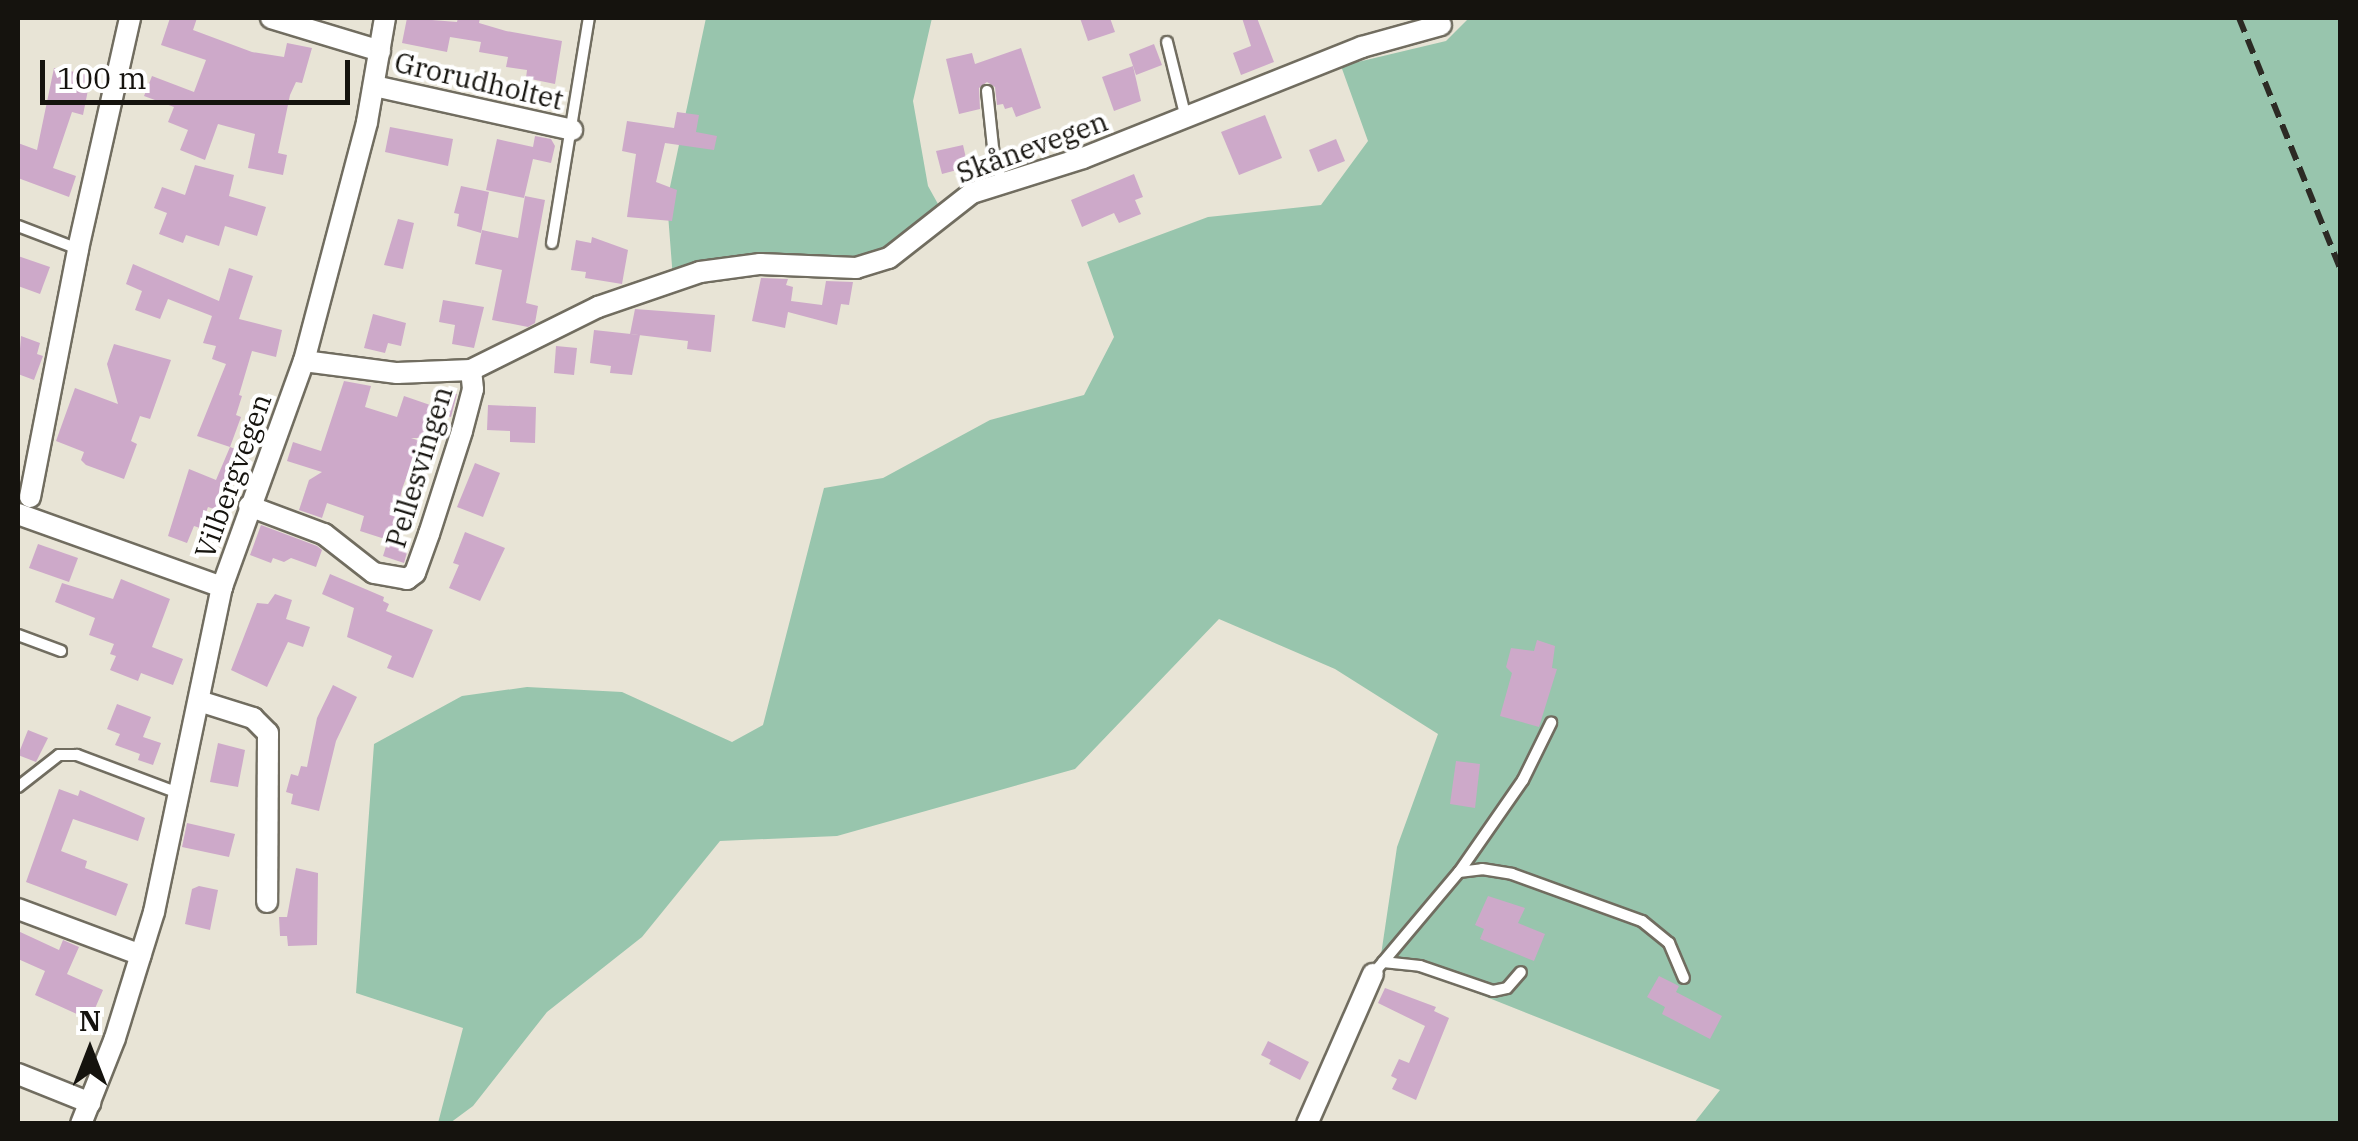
<!DOCTYPE html>
<meta charset="utf-8">
<style>
body{margin:0}
#map{position:relative;width:2358px;height:1141px;overflow:hidden;background:#e8e4d6;font-family:"IBM Plex Serif",serif}
div>[style]{position:absolute}
.green>*{inset:0;background:#98c5ad}
.building>*{inset:0;background:#cda9c9}
.roads{filter:drop-shadow(2px 0 #716d60) drop-shadow(-2px 0 #716d60) drop-shadow(0 2px #716d60) drop-shadow(0 -2px #716d60)}
.service>*{height:10px;margin:-5px;padding:0 5px;transform-origin:5px;border-radius:5px;background:#fff}
.minor>*{height:20px;margin:-10px;padding:0 10px;transform-origin:10px;border-radius:10px;background:#fff}
.rail>*{height:6px;margin-top:-3px;transform-origin:0;background:repeating-linear-gradient(90deg,#2c2a24 0 15px,transparent 0 23px)}
span{translate:-50% -50%;white-space:nowrap;text-align:center;line-height:1.15;-webkit-text-stroke:8px #fff;paint-order:stroke}
.street-label{font-size:28px;color:#15130e}
.frame{position:absolute;inset:0;border:20px solid #15130e;pointer-events:none}
.north{position:absolute;left:40px;top:1001px;width:100px;height:100px;-webkit-text-stroke:8px #fff;paint-order:stroke;rotate:0deg;font-size:28px;font-weight:700;line-height:40px;text-align:center;color:#15130e}
.north::after{content:'';display:block;margin:auto;width:35px;height:45px;background:#15130e;clip-path:polygon(50% 0,100% 100%,50% 72%,0 100%)}
.scale{position:absolute;left:40px;top:60px;width:310px;height:45px;box-sizing:border-box;border:5px solid #15130e;border-top:0;padding-left:12px;font-size:30px;line-height:35px;white-space:nowrap;color:#15130e;-webkit-text-stroke:8px #fff;paint-order:stroke}
</style>
<div id="map">
<div class="green">
<i style="clip-path:polygon(706px 18px,932px 18px,913px 101px,928px 186px,943px 213px,859px 269px,673px 279px,667px 201px)"></i>
<i style="clip-path:polygon(1469px 18px,2340px 18px,2340px 1123px,1694px 1123px,1720px 1090px,1381px 955px,1397px 847px,1438px 734px,1335px 669px,1219px 619px,1075px 769px,837px 836px,720px 841px,642px 937px,547px 1012px,473px 1106px,450px 1123px,438px 1123px,463px 1028px,356px 993px,374px 744px,462px 696px,527px 687px,622px 692px,732px 742px,763px 725px,824px 488px,883px 478px,990px 420px,1084px 395px,1114px 337px,1087px 262px,1208px 217px,1321px 205px,1368px 141px,1341px 66px,1446px 41px)"></i>
</div>
<div class="building">
<i style="clip-path:polygon(170px 18px,197px 18px,193px 30px,252px 52px,284px 57px,287px 43px,312px 48px,302px 83px,296px 82px,290px 95px,278px 153px,287px 155px,283px 175px,248px 168px,255px 134px,218px 124px,205px 160px,180px 150px,188px 130px,168px 122px,174px 107px,144px 96px,152px 76px,194px 92px,206px 60px,161px 45px)"></i>
<i style="clip-path:polygon(407px 18px,457px 22px,458px 18px,480px 18px,479px 23px,506px 31px,562px 41px,555px 84px,526px 78px,527px 70px,506px 67px,508px 57px,479px 52px,481px 42px,450px 37px,447px 52px,402px 43px)"></i>
<i style="clip-path:polygon(1080px 18px,1110px 18px,1115px 32px,1088px 41px)"></i>
<i style="clip-path:polygon(1242px 18px,1257px 18px,1274px 62px,1241px 75px,1233px 53px,1251px 46px)"></i>
<i style="clip-path:polygon(1154px 44px,1162px 65px,1136px 75px,1129px 54px)"></i>
<i style="clip-path:polygon(1021px 48px,1041px 108px,1016px 117px,1012px 107px,1005px 109px,1003px 104px,997px 105px,995px 87px,987px 82px,979px 88px,980px 109px,959px 114px,946px 59px,972px 53px,975px 64px)"></i>
<i style="clip-path:polygon(1133px 66px,1141px 101px,1114px 111px,1102px 77px)"></i>
<i style="clip-path:polygon(54px 68px,91px 75px,83px 115px,72px 112px,53px 168px,76px 176px,69px 197px,18px 178px,18px 143px,37px 150px)"></i>
<i style="clip-path:polygon(677px 112px,699px 115px,696px 132px,717px 136px,714px 150px,665px 143px,656px 182px,677px 190px,672px 221px,627px 217px,636px 154px,622px 151px,627px 121px,674px 128px)"></i>
<i style="clip-path:polygon(1265px 115px,1282px 158px,1239px 175px,1221px 132px)"></i>
<i style="clip-path:polygon(390px 127px,453px 139px,448px 166px,385px 152px)"></i>
<i style="clip-path:polygon(535px 136px,551px 139px,555px 146px,551px 163px,533px 159px,524px 198px,486px 190px,497px 139px,533px 147px)"></i>
<i style="clip-path:polygon(1336px 139px,1345px 161px,1318px 172px,1309px 150px)"></i>
<i style="clip-path:polygon(963px 145px,968px 167px,942px 174px,936px 151px)"></i>
<i style="clip-path:polygon(195px 165px,234px 175px,229px 196px,266px 207px,257px 236px,225px 226px,219px 246px,186px 235px,183px 243px,159px 234px,167px 213px,154px 208px,162px 187px,185px 195px)"></i>
<i style="clip-path:polygon(1134px 174px,1143px 197px,1135px 200px,1141px 214px,1119px 223px,1114px 213px,1082px 227px,1071px 200px)"></i>
<i style="clip-path:polygon(461px 186px,489px 192px,481px 233px,457px 226px,459px 214px,454px 213px)"></i>
<i style="clip-path:polygon(525px 196px,545px 200px,526px 303px,538px 306px,535px 323px,528px 327px,492px 320px,502px 270px,475px 264px,482px 230px,518px 238px)"></i>
<i style="clip-path:polygon(398px 219px,414px 223px,403px 269px,384px 265px)"></i>
<i style="clip-path:polygon(592px 237px,628px 250px,622px 284px,585px 278px,586px 272px,571px 270px,576px 240px,591px 243px)"></i>
<i style="clip-path:polygon(18px 256px,50px 267px,40px 294px,18px 286px)"></i>
<i style="clip-path:polygon(133px 264px,219px 301px,229px 268px,253px 276px,239px 319px,282px 330px,276px 357px,252px 351px,239px 395px,242px 396px,236px 415px,241px 417px,230px 447px,197px 436px,226px 364px,212px 359px,216px 346px,203px 343px,212px 316px,168px 299px,160px 319px,135px 310px,142px 291px,126px 284px)"></i>
<i style="clip-path:polygon(761px 278px,788px 279px,786px 285px,793px 287px,791px 301px,822px 305px,826px 281px,853px 282px,849px 305px,841px 304px,837px 325px,788px 312px,785px 328px,752px 321px)"></i>
<i style="clip-path:polygon(443px 300px,484px 307px,474px 348px,452px 344px,455px 325px,439px 322px)"></i>
<i style="clip-path:polygon(635px 309px,715px 315px,711px 352px,687px 349px,688px 341px,630px 334px)"></i>
<i style="clip-path:polygon(373px 314px,406px 323px,401px 346px,388px 343px,385px 353px,364px 348px)"></i>
<i style="clip-path:polygon(594px 330px,640px 335px,632px 375px,610px 373px,611px 366px,590px 363px)"></i>
<i style="clip-path:polygon(21px 336px,40px 343px,37px 354px,43px 356px,34px 380px,18px 374px)"></i>
<i style="clip-path:polygon(114px 344px,171px 360px,150px 419px,140px 416px,131px 441px,137px 444px,124px 479px,86px 465px,81px 460px,84px 452px,56px 441px,75px 388px,118px 404px,107px 364px)"></i>
<i style="clip-path:polygon(556px 346px,577px 348px,574px 375px,554px 373px)"></i>
<i style="clip-path:polygon(344px 381px,371px 386px,365px 407px,397px 417px,404px 396px,433px 406px,438px 388px,457px 394px,451px 417px,434px 412px,425px 438px,411px 438px,420px 441px,402px 489px,399px 503px,403px 504px,392px 537px,410px 542px,404px 563px,383px 556px,388px 540px,360px 531px,364px 516px,327px 503px,322px 518px,299px 510px,309px 480px,322px 472px,287px 461px,293px 442px,321px 451px)"></i>
<i style="clip-path:polygon(488px 405px,536px 407px,535px 443px,510px 442px,510px 431px,487px 430px)"></i>
<i style="clip-path:polygon(230px 447px,243px 452px,220px 511px,208px 507px,200px 528px,194px 526px,187px 543px,168px 536px,189px 469px,216px 480px)"></i>
<i style="clip-path:polygon(475px 463px,500px 473px,483px 517px,457px 507px)"></i>
<i style="clip-path:polygon(261px 525px,317px 546px,322px 550px,316px 567px,291px 558px,284px 562px,273px 558px,271px 563px,250px 555px)"></i>
<i style="clip-path:polygon(465px 532px,505px 548px,480px 601px,449px 588px,459px 565px,453px 563px)"></i>
<i style="clip-path:polygon(38px 544px,78px 558px,69px 582px,29px 568px)"></i>
<i style="clip-path:polygon(330px 574px,384px 597px,383px 601px,389px 604px,386px 611px,433px 630px,413px 678px,387px 668px,392px 656px,347px 637px,354px 608px,322px 594px)"></i>
<i style="clip-path:polygon(121px 579px,170px 599px,152px 647px,183px 659px,173px 685px,141px 673px,138px 681px,110px 670px,116px 656px,110px 654px,114px 644px,89px 635px,95px 618px,55px 602px,62px 583px,113px 599px)"></i>
<i style="clip-path:polygon(275px 594px,292px 600px,286px 619px,310px 627px,303px 647px,288px 642px,267px 687px,231px 670px,257px 603px,268px 604px)"></i>
<i style="clip-path:polygon(1537px 640px,1555px 646px,1552px 668px,1557px 669px,1539px 727px,1500px 716px,1512px 673px,1506px 667px,1511px 648px,1534px 651px)"></i>
<i style="clip-path:polygon(333px 685px,357px 697px,336px 741px,319px 811px,291px 804px,293px 794px,286px 792px,291px 774px,298px 776px,301px 766px,307px 767px,317px 718px)"></i>
<i style="clip-path:polygon(117px 704px,151px 717px,143px 737px,161px 743px,153px 765px,138px 760px,140px 754px,115px 745px,120px 734px,107px 729px)"></i>
<i style="clip-path:polygon(28px 730px,48px 738px,36px 762px,18px 755px)"></i>
<i style="clip-path:polygon(218px 743px,245px 750px,238px 787px,210px 782px)"></i>
<i style="clip-path:polygon(1456px 761px,1480px 764px,1475px 808px,1450px 804px)"></i>
<i style="clip-path:polygon(59px 789px,78px 796px,80px 790px,145px 818px,138px 841px,73px 819px,61px 851px,87px 861px,85px 868px,128px 884px,116px 916px,26px 882px)"></i>
<i style="clip-path:polygon(187px 823px,235px 834px,229px 857px,182px 847px)"></i>
<i style="clip-path:polygon(296px 868px,318px 873px,317px 945px,288px 946px,287px 936px,280px 936px,279px 917px,287px 917px)"></i>
<i style="clip-path:polygon(199px 886px,218px 890px,210px 930px,185px 924px,192px 889px)"></i>
<i style="clip-path:polygon(1488px 896px,1525px 908px,1518px 923px,1545px 934px,1534px 961px,1480px 939px,1484px 929px,1475px 925px)"></i>
<i style="clip-path:polygon(18px 931px,59px 950px,63px 940px,79px 947px,67px 974px,103px 990px,90px 1020px,35px 995px,45px 971px,18px 959px)"></i>
<i style="clip-path:polygon(1659px 976px,1679px 986px,1676px 992px,1722px 1016px,1710px 1039px,1662px 1014px,1665px 1007px,1647px 997px)"></i>
<i style="clip-path:polygon(1385px 988px,1436px 1007px,1434px 1011px,1449px 1018px,1416px 1100px,1392px 1089px,1397px 1079px,1391px 1076px,1399px 1059px,1409px 1063px,1425px 1026px,1378px 1003px)"></i>
<i style="clip-path:polygon(1268px 1041px,1309px 1062px,1300px 1080px,1269px 1064px,1271px 1060px,1261px 1055px)"></i>
</div>
<div class="roads">
<div class="service">
<i style="left:1167px;top:42px;width:78px;rotate:76deg"></i>
<i style="left:987px;top:91px;width:66px;rotate:83.9deg"></i>
<i style="left:994px;top:157px;width:26px;rotate:72deg"></i>
<i style="left:18px;top:226px;width:64px;rotate:21deg"></i>
<i style="left:552px;top:243px;width:228px;rotate:-80.7deg"></i>
<i style="left:18px;top:635px;width:46px;rotate:20.4deg"></i>
<i style="left:18px;top:787px;width:52px;rotate:-38deg"></i>
<i style="left:59px;top:755px;width:18px"></i>
<i style="left:77px;top:755px;width:108px;rotate:20.6deg"></i>
<i style="left:1459px;top:872px;width:23px;rotate:-7deg"></i>
<i style="left:1482px;top:869px;width:30px;rotate:9deg"></i>
<i style="left:1512px;top:874px;width:138px;rotate:19.9deg"></i>
<i style="left:1642px;top:921px;width:35px;rotate:39deg"></i>
<i style="left:1669px;top:943px;width:38px;rotate:67deg"></i>
<i style="left:1383px;top:962px;width:37px;rotate:6deg"></i>
<i style="left:1420px;top:966px;width:77px;rotate:18.9deg"></i>
<i style="left:1493px;top:991px;width:14px;rotate:-12deg"></i>
<i style="left:1507px;top:988px;width:21px;rotate:-49deg"></i>
<i style="left:1373px;top:974px;width:133px;rotate:-49.9deg"></i>
<i style="left:1459px;top:872px;width:112px;rotate:-55.2deg"></i>
<i style="left:1523px;top:780px;width:64px;rotate:-63.8deg"></i>
</div>
<div class="minor">
<i style="left:271px;top:18px;width:114px;rotate:16.8deg"></i>
<i style="left:374px;top:86px;width:203px;rotate:12.5deg"></i>
<i style="left:304px;top:361px;width:94px;rotate:7.4deg"></i>
<i style="left:397px;top:373px;width:74px;rotate:-2.3deg"></i>
<i style="left:471px;top:370px;width:142px;rotate:-26.4deg"></i>
<i style="left:598px;top:307px;width:108px;rotate:-18.9deg"></i>
<i style="left:700px;top:272px;width:61px;rotate:-7.6deg"></i>
<i style="left:760px;top:264px;width:96px;rotate:2.4deg"></i>
<i style="left:856px;top:268px;width:34px;rotate:-17deg"></i>
<i style="left:889px;top:258px;width:105px;rotate:-38.1deg"></i>
<i style="left:972px;top:193px;width:116px;rotate:-17.5deg"></i>
<i style="left:1083px;top:158px;width:300px;rotate:-21.7deg"></i>
<i style="left:1362px;top:47px;width:82px;rotate:-15.6deg"></i>
<i style="left:30px;top:497px;width:253px;rotate:-79deg"></i>
<i style="left:78px;top:249px;width:237px;rotate:-77.3deg"></i>
<i style="left:249px;top:506px;width:80px;rotate:20.5deg"></i>
<i style="left:324px;top:534px;width:63px;rotate:38deg"></i>
<i style="left:374px;top:573px;width:34px;rotate:10deg"></i>
<i style="left:407px;top:579px;width:10px;rotate:-37deg"></i>
<i style="left:415px;top:573px;width:41px;rotate:-70.3deg"></i>
<i style="left:429px;top:534px;width:108px;rotate:-72.2deg"></i>
<i style="left:462px;top:431px;width:43px;rotate:-75.3deg"></i>
<i style="left:473px;top:389px;width:19px;rotate:-96deg"></i>
<i style="left:18px;top:514px;width:217px;rotate:19.7deg"></i>
<i style="left:199px;top:701px;width:57px;rotate:17.5deg"></i>
<i style="left:253px;top:718px;width:21px;rotate:45deg"></i>
<i style="left:268px;top:733px;width:169px;rotate:90.3deg"></i>
<i style="left:18px;top:909px;width:131px;rotate:20.5deg"></i>
<i style="left:18px;top:1074px;width:78px;rotate:21.9deg"></i>
<i style="left:81px;top:1124px;width:92px;rotate:-68.4deg"></i>
<i style="left:115px;top:1038px;width:132px;rotate:-72.8deg"></i>
<i style="left:154px;top:912px;width:332px;rotate:-78.2deg"></i>
<i style="left:222px;top:587px;width:240px;rotate:-70.1deg"></i>
<i style="left:304px;top:361px;width:247px;rotate:-75.2deg"></i>
<i style="left:367px;top:122px;width:106px;rotate:-80.2deg"></i>
<i style="left:1307px;top:1124px;width:164px;rotate:-66.3deg"></i>
</div>
</div>
<div class="rail">
<i style="left:2239px;top:18px;width:270px;rotate:68deg"></i>
</div>
<div class="street-label">
<span style="left:479px;top:81px;rotate:13deg">Grorudholtet</span>
<span style="left:1032px;top:147px;rotate:-20deg">Skånevegen</span>
<span style="left:419px;top:467px;rotate:-73deg">Pellesvingen</span>
<span style="left:233px;top:476px;rotate:-70deg">Vilbergvegen</span>
</div>
<div class="frame"></div>
<div class="north">N</div>
<div class="scale">100 m</div>
</div>
